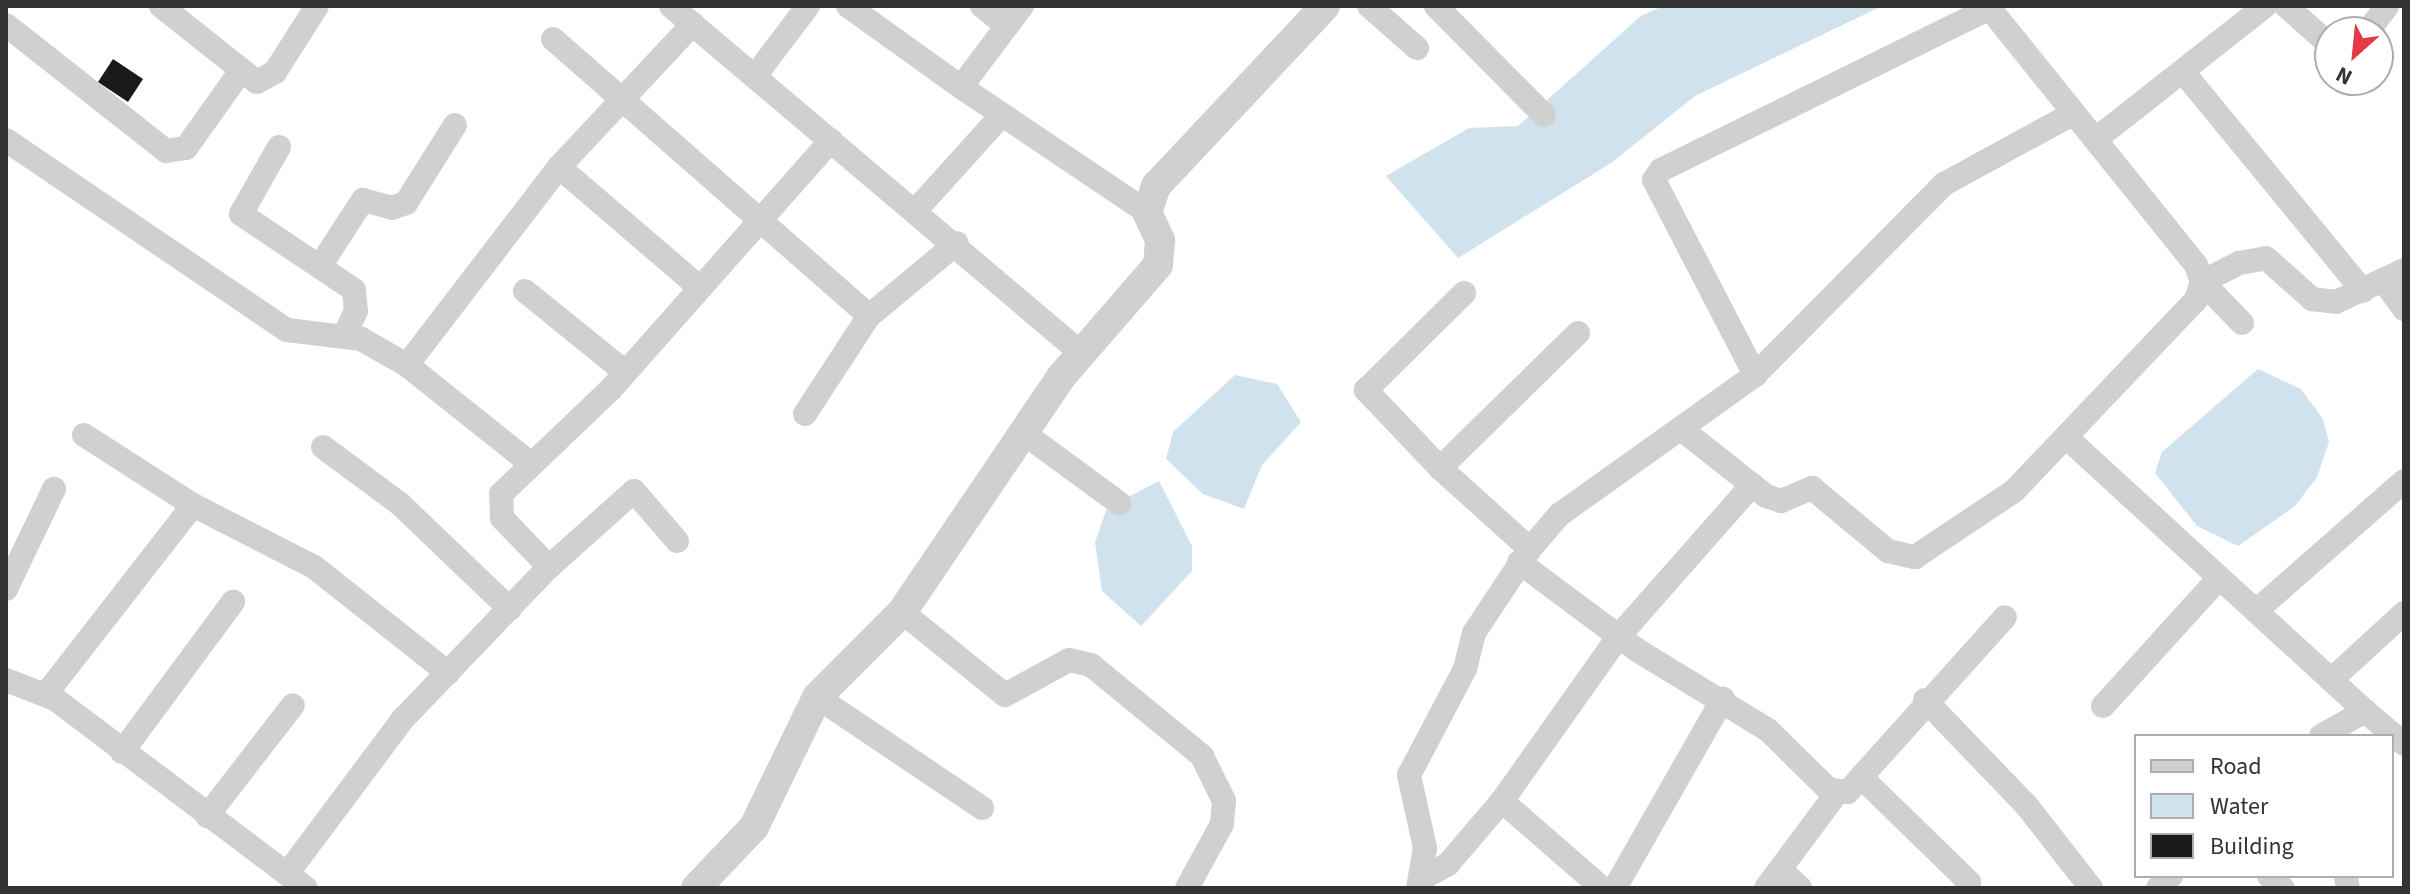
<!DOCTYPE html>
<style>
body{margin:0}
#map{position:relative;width:2410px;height:894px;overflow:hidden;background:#fff;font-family:"Source Sans 3",sans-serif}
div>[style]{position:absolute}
.water>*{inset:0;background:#cfe2ee}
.building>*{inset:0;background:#1a1a1a}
.minor>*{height:24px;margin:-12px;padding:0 12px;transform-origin:12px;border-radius:12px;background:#d0d0d0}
.tertiary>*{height:30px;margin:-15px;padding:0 15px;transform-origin:15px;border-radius:15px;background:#d0d0d0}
span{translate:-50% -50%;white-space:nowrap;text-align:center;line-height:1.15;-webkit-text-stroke:8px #fff;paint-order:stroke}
.frame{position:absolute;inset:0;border:8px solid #333;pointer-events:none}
.legend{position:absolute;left:2134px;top:734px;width:260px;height:144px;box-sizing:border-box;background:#fff;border:2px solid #adadad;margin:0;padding:10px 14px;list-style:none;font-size:24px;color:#333}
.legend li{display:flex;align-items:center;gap:16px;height:40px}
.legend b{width:40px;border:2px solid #adadad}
.north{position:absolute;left:2314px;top:16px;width:80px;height:80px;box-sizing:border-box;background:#fff;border:2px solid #adadad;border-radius:50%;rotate:207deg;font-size:22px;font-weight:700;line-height:32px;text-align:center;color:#333}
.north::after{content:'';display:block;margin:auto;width:28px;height:36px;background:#e63946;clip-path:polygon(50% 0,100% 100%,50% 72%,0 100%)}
</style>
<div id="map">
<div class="water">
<i style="clip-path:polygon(1664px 6px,1882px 6px,1695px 96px,1611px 163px,1458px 258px,1386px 176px,1469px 128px,1518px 126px,1642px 15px)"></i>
<i style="clip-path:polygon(2258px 369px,2301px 389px,2323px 419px,2329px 442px,2317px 477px,2295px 506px,2238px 546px,2197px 526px,2155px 473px,2162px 452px)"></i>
<i style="clip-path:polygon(1235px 375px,1277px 384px,1301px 422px,1262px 465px,1244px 509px,1203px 494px,1166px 459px,1173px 432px)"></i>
<i style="clip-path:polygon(1159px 481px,1192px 546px,1192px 571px,1141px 626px,1102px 591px,1095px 542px,1107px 508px)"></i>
</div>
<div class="building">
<i style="clip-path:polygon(113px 59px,143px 79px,128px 102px,98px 82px)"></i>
</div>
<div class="minor">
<i style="left:161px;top:6px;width:122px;rotate:38.4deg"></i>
<i style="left:257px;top:82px;width:21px;rotate:-29deg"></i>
<i style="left:275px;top:72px;width:78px;rotate:-57.5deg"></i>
<i style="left:671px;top:6px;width:537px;rotate:40.24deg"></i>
<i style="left:848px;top:6px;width:139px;rotate:35.6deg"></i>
<i style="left:982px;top:6px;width:32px;rotate:39deg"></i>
<i style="left:1022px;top:6px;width:101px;rotate:127deg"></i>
<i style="left:961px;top:87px;width:224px;rotate:33.9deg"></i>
<i style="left:1369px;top:6px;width:64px;rotate:41.2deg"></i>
<i style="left:1436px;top:6px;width:153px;rotate:45.3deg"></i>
<i style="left:2286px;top:6px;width:59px;rotate:41.6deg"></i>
<i style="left:1990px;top:8px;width:367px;rotate:153.8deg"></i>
<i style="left:1661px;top:170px;width:12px;rotate:125deg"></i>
<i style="left:1654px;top:180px;width:220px;rotate:62.6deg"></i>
<i style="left:1755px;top:375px;width:269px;rotate:-45.3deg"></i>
<i style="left:1944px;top:184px;width:148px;rotate:-28.6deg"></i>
<i style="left:6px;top:25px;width:204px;rotate:38.2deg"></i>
<i style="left:166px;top:151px;width:20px;rotate:-9deg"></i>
<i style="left:186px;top:148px;width:93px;rotate:-54.6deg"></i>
<i style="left:2367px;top:32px;width:33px;rotate:-52deg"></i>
<i style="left:553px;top:39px;width:420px;rotate:41.2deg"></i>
<i style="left:2184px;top:73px;width:282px;rotate:50.6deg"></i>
<i style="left:755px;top:76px;width:88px;rotate:-52.9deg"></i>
<i style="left:2096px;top:139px;width:215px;rotate:-38.2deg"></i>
<i style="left:6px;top:140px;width:339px;rotate:34.1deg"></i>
<i style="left:287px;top:330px;width:75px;rotate:6.9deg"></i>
<i style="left:361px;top:339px;width:53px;rotate:29.5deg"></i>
<i style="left:407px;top:365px;width:159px;rotate:38.6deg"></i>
<i style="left:279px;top:147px;width:77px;rotate:119.6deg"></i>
<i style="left:241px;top:214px;width:136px;rotate:33.9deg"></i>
<i style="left:354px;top:290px;width:21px;rotate:85deg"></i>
<i style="left:356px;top:311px;width:28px;rotate:116deg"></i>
<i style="left:559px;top:167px;width:196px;rotate:-46.9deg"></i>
<i style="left:916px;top:210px;width:124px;rotate:-47.9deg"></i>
<i style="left:320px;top:266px;width:79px;rotate:-56.9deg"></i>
<i style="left:363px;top:200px;width:30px;rotate:15deg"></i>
<i style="left:392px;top:208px;width:15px;rotate:-20deg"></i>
<i style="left:406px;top:203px;width:92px;rotate:-57.9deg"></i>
<i style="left:2383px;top:280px;width:36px;rotate:54deg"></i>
<i style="left:525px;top:291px;width:129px;rotate:39deg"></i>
<i style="left:2242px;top:323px;width:57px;rotate:-134.3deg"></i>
<i style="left:2202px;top:282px;width:42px;rotate:-27.2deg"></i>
<i style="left:2239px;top:263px;width:27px;rotate:-10deg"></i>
<i style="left:2266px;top:258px;width:62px;rotate:41.7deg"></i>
<i style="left:2312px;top:299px;width:24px;rotate:7deg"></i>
<i style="left:2336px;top:302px;width:75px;rotate:-25.2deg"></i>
<i style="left:1578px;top:333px;width:193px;rotate:135.6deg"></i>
<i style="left:1440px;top:468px;width:121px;rotate:42deg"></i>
<i style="left:1530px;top:549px;width:45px;rotate:-49.5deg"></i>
<i style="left:1559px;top:515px;width:241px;rotate:-35.5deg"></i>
<i style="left:407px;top:365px;width:250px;rotate:-52.5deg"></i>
<i style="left:559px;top:167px;width:183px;rotate:40.6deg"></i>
<i style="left:805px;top:414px;width:117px;rotate:-56.9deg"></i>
<i style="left:869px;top:316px;width:114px;rotate:-39.7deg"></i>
<i style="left:1685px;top:432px;width:103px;rotate:38.3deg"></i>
<i style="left:1766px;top:496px;width:16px;rotate:18deg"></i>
<i style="left:1781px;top:501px;width:34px;rotate:-23deg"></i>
<i style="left:1812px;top:488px;width:99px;rotate:39.7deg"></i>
<i style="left:1888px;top:551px;width:28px;rotate:13deg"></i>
<i style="left:1915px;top:557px;width:119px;rotate:-33.7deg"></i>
<i style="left:2014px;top:491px;width:264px;rotate:-46.4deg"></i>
<i style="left:2196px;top:300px;width:19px;rotate:-72deg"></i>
<i style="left:2202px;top:282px;width:18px;rotate:-109deg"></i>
<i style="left:2196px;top:265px;width:332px;rotate:-128.8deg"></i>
<i style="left:1025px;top:434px;width:117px;rotate:36.3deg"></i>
<i style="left:84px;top:435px;width:130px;rotate:32.7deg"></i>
<i style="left:2066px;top:437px;width:360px;rotate:42.5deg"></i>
<i style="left:323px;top:447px;width:96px;rotate:36.5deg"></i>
<i style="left:400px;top:504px;width:152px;rotate:43.7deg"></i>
<i style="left:1440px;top:468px;width:108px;rotate:-133.5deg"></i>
<i style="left:1366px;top:390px;width:138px;rotate:-44.7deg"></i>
<i style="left:1519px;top:562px;width:147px;rotate:36.7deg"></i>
<i style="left:1637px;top:650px;width:153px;rotate:31.4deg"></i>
<i style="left:1768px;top:730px;width:84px;rotate:44.5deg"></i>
<i style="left:1828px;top:789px;width:20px;rotate:9deg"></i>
<i style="left:1848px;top:792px;width:20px;rotate:-49deg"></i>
<i style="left:1861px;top:777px;width:151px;rotate:44.2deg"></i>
<i style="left:549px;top:567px;width:68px;rotate:-133.8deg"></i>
<i style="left:502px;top:518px;width:24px;rotate:-92deg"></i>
<i style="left:501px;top:494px;width:152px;rotate:-43.7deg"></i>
<i style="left:611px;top:389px;width:332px;rotate:-48.5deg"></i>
<i style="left:6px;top:589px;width:111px;rotate:-64.4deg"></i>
<i style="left:2256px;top:611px;width:197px;rotate:-41.3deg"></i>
<i style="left:902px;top:612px;width:132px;rotate:38.9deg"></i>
<i style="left:1005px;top:695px;width:73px;rotate:-28.7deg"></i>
<i style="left:1069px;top:660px;width:23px;rotate:13deg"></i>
<i style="left:1091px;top:665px;width:144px;rotate:39.3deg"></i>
<i style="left:1202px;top:756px;width:50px;rotate:63.9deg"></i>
<i style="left:1224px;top:801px;width:23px;rotate:95deg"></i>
<i style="left:1222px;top:824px;width:73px;rotate:118.7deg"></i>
<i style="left:6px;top:680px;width:53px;rotate:21.2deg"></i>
<i style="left:55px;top:699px;width:314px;rotate:37deg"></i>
<i style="left:46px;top:694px;width:239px;rotate:-52.1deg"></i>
<i style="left:193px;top:505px;width:136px;rotate:27.1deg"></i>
<i style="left:314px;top:567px;width:171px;rotate:38.3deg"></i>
<i style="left:817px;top:697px;width:199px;rotate:33.9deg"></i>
<i style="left:1925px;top:700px;width:147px;rotate:46.1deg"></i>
<i style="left:2027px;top:806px;width:104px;rotate:52deg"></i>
<i style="left:2103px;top:706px;width:173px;rotate:-47.8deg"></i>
<i style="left:2365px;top:711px;width:46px;rotate:-137.6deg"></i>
<i style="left:2331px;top:680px;width:99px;rotate:-42.5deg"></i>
<i style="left:2321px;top:736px;width:51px;rotate:-29.6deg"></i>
<i style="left:2365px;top:711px;width:51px;rotate:40.2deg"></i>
<i style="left:122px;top:752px;width:187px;rotate:-53.5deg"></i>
<i style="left:1861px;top:777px;width:215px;rotate:-48deg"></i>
<i style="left:207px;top:816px;width:140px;rotate:-52.2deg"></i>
<i style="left:1781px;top:870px;width:26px;rotate:43deg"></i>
<i style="left:287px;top:874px;width:194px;rotate:-53.2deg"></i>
<i style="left:403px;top:719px;width:211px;rotate:-46.2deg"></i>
<i style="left:549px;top:567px;width:114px;rotate:-41.8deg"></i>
<i style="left:634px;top:491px;width:66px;rotate:49.3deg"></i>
<i style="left:2269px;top:876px;width:18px;rotate:41deg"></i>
<i style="left:2346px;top:876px;width:12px;rotate:81deg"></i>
<i style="left:1423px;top:878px;width:29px;rotate:-29deg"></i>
<i style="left:1448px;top:864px;width:83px;rotate:-49.4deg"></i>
<i style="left:1418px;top:888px;width:41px;rotate:-80.1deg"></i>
<i style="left:1425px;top:848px;width:75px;rotate:-102.4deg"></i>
<i style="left:1409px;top:775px;width:120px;rotate:-62.2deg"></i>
<i style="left:1465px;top:669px;width:37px;rotate:-76deg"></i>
<i style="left:1474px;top:633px;width:100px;rotate:-56.5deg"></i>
<i style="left:1602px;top:888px;width:133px;rotate:-139deg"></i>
<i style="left:1502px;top:801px;width:201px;rotate:-54.7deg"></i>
<i style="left:1618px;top:637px;width:203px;rotate:-48.6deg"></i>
<i style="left:1615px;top:888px;width:218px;rotate:-60.3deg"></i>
<i style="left:1766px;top:888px;width:117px;rotate:-53.3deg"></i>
<i style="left:2158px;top:888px;width:18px;rotate:-43deg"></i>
</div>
<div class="tertiary">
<i style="left:696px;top:888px;width:84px;rotate:-46.4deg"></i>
<i style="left:754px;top:827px;width:144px;rotate:-64.1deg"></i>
<i style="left:817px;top:697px;width:120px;rotate:-45deg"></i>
<i style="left:902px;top:612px;width:284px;rotate:-55.9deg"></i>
<i style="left:1061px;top:377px;width:148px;rotate:-49.1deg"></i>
<i style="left:1158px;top:265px;width:25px;rotate:-85deg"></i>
<i style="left:1160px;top:240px;width:31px;rotate:-115deg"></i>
<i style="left:1147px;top:212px;width:28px;rotate:-71deg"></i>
<i style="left:1156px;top:186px;width:247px;rotate:-46.8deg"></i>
</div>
<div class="frame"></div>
<ul class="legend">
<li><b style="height:10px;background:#d0d0d0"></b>Road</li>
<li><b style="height:22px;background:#cfe2ee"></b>Water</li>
<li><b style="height:22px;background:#1a1a1a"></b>Building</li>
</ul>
<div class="north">N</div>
</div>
